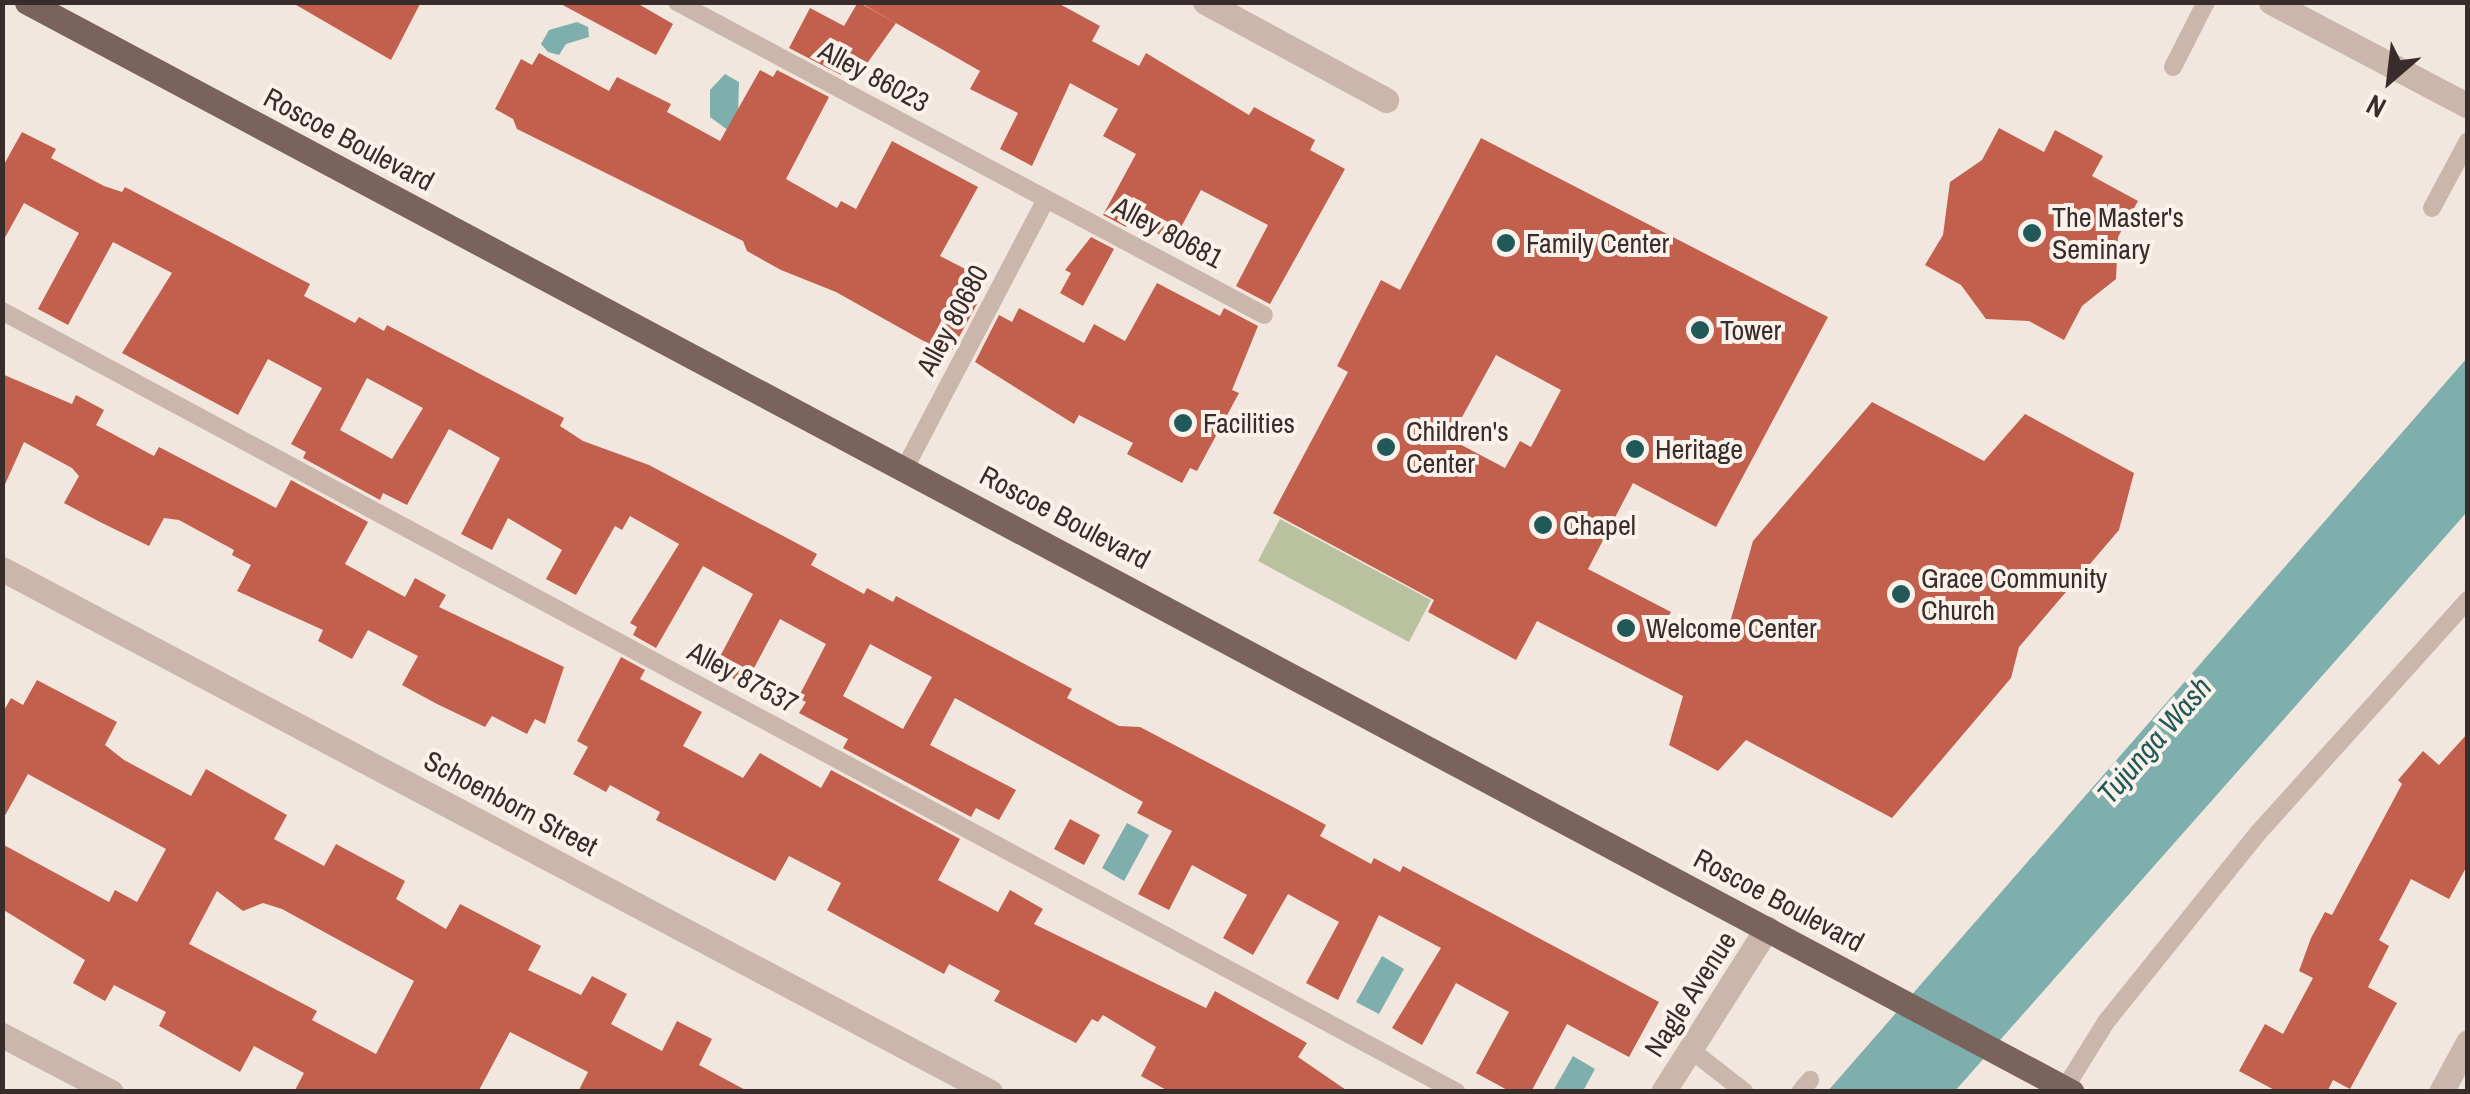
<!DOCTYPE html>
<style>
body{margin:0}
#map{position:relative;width:2470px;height:1094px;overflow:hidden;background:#f2e7df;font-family:"Archivo Narrow",sans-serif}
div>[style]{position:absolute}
.green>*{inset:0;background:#b9c19f}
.water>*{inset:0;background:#7eafac}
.building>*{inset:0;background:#c25f4d}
.service>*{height:18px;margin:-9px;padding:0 9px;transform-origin:9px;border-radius:9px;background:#cab6ab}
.minor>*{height:25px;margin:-12.5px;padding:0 12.5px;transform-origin:12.5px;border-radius:12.5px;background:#cab6ab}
.tertiary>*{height:25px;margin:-12.5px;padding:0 12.5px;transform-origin:12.5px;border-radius:12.5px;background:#cab6ab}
.primary>*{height:25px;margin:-12.5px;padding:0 12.5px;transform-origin:12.5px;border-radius:12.5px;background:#7a635c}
.dots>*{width:28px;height:28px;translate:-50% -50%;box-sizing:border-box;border:5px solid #faf2eb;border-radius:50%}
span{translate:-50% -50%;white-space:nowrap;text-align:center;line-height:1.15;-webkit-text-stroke:8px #faf2eb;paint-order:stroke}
.street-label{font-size:28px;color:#382d2a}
.poi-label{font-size:28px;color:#382d2a}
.left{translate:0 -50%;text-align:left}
.water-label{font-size:30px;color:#205958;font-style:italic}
.frame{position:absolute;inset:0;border:5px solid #382d2a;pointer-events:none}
.north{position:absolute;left:2340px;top:30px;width:100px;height:100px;-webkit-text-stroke:8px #faf2eb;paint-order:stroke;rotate:208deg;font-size:28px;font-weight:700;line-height:40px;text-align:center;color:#382d2a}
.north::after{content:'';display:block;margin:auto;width:35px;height:45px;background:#382d2a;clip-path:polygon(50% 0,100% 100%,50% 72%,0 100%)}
</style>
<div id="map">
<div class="green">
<i style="clip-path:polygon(1280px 519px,1431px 600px,1409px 642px,1258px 561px)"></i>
</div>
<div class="water">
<i style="clip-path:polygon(577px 22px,588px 27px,589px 37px,566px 44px,559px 55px,548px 52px,541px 44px,549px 30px)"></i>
<i style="clip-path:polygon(725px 74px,739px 82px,738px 116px,729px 131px,710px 117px,710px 90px)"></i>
<i style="clip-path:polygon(2467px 358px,2467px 512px,1955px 1091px,1827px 1092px)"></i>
<i style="clip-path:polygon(1127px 823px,1149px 835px,1124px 881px,1102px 868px)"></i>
<i style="clip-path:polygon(1382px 956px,1404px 969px,1379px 1014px,1356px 1002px)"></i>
<i style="clip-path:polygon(1573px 1056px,1595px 1069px,1583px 1091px,1553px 1091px)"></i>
</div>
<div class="building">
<i style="clip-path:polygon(291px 2px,421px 2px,391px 60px)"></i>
<i style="clip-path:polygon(557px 2px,635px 2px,673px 24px,656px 55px)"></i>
<i style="clip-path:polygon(858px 2px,896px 23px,858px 76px,844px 69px,841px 75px,789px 48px,810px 8px,844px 26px)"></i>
<i style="clip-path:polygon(859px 2px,1056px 2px,1100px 26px,1092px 41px,1139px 66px,1146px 53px,1249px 115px,1254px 107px,1315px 140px,1310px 150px,1345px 169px,1270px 304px,1236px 286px,1268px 225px,1201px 190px,1173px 242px,1131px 219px,1126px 227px,1103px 215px,1136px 154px,1103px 136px,1118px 109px,1070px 83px,1032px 166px,1000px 149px,1018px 113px,970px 89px,980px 71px)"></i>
<i style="clip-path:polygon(539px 53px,609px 91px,617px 77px,671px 104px,667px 112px,720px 141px,760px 70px,773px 77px,777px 70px,829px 97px,786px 179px,837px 208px,841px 201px,856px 209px,892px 141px,978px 187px,940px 256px,975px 274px,964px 297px,977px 304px,952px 350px,939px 343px,936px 348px,836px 292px,781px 270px,747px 251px,743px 241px,517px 129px,513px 119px,495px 109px,521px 59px,532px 65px)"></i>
<i style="clip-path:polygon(1999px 128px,2044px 152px,2055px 130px,2103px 156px,2092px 176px,2138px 201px,2118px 237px,2116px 279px,2082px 306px,2064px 340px,2029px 321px,1986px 319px,1961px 285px,1925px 265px,1943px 235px,1950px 182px,1982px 160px)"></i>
<i style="clip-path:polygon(evenodd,22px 132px,56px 149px,51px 158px,104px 186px,122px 192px,125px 187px,310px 284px,304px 296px,355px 323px,359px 317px,384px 331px,387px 325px,564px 418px,560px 426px,583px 441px,649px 465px,817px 554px,811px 565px,864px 594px,867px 588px,893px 602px,896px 596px,1072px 689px,1067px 698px,1119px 726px,1140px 727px,1293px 807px,1326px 825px,1320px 836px,1371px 864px,1374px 858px,1400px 872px,1403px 866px,1659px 1002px,1629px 1057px,1567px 1024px,1531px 1092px,1511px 1092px,1476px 1073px,1509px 1012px,1456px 983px,1422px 1045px,1392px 1028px,1441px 948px,1379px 915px,1338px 1000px,1306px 983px,1339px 922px,1288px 894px,1253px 955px,1223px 938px,1247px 895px,1192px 865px,1169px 910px,1138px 894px,1172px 831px,1137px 813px,1143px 802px,955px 698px,930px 745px,1016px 790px,999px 820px,976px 808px,971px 817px,843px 748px,848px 739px,799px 713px,806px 702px,798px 698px,826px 644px,780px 619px,745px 685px,714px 668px,753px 594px,703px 566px,656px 648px,633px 635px,637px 627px,630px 623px,679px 544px,630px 516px,622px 530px,615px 526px,576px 595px,546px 579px,562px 550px,508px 518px,492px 550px,461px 534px,500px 458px,449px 429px,407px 505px,383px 493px,380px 500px,303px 458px,306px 452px,291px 444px,322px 388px,268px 359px,238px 415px,122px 353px,172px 273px,113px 242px,68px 325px,38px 309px,79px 233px,24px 203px,2px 243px,2px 168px,22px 132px,367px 378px,423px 408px,392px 459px,340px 430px,367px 378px,22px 132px,870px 644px,932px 677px,903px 729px,843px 696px,870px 644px)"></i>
<i style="clip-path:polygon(evenodd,1481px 138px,1828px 317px,1716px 527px,1633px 483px,1588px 569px,1671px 612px,1664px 625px,1675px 633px,1686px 620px,1725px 640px,1753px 541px,1872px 402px,1984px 461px,2025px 414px,2134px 473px,2119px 530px,2019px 647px,2011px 678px,1892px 818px,1746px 740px,1718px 771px,1669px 745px,1683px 696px,1537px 621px,1516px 660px,1428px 612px,1434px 600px,1273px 513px,1348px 372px,1337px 366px,1381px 280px,1400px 290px,1481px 138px,1496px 355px,1561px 390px,1531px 447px,1520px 441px,1505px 468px,1450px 439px,1496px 355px)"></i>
<i style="clip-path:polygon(1091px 237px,1114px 249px,1083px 306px,1060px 293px,1071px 273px,1065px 270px)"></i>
<i style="clip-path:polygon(1157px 283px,1220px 316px,1224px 308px,1258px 326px,1232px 390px,1239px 393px,1197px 471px,1190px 468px,1182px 483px,1127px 454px,1133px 443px,1079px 415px,1074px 424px,975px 362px,999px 315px,1012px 322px,1019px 308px,1084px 343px,1094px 324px,1125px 341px)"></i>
<i style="clip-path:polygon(2px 374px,72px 404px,76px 395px,104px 410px,96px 425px,154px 456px,159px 447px,276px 508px,291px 480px,368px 522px,345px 564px,405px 597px,415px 578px,446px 595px,439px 607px,564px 667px,545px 724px,535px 719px,527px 734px,492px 716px,485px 727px,437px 704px,402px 685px,418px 656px,368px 630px,352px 659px,318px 641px,323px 630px,237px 591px,251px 565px,232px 555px,234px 550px,179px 520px,164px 518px,149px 546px,100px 522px,64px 503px,79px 476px,72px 468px,24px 442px,2px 491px)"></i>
<i style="clip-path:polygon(621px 657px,645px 670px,640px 679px,702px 712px,683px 746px,743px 778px,760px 753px,821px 788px,831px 770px,960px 839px,938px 880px,998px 912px,1010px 890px,1043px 909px,1034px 924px,1206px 1008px,1215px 991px,1307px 1043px,1298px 1057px,1349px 1092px,1170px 1092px,1141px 1076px,1156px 1047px,1103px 1015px,1098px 1022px,1092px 1019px,1076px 1043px,994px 1001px,1000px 991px,949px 964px,944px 974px,827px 910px,841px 883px,789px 856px,775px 881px,656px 820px,660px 812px,610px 785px,606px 792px,573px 774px,588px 747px,577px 741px)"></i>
<i style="clip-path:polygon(evenodd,37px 680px,117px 722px,105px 745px,124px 760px,191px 796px,206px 769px,287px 815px,274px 839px,324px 866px,336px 844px,405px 881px,396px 899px,446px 929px,460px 904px,541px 946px,528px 970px,581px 995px,592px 976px,627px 994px,611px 1024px,662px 1051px,677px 1021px,712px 1039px,699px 1065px,749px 1092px,578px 1092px,588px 1072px,510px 1032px,478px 1092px,294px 1092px,304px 1073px,254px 1046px,240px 1072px,159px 1026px,166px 1012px,114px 985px,105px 1001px,73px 983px,85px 960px,2px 909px,2px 844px,109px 902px,115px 890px,137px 902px,166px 849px,28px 774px,2px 821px,2px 714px,11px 698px,23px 705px,37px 680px,217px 891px,243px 911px,263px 903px,282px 909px,414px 981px,376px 1054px,312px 1020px,317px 1011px,189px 944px,217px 891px)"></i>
<i style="clip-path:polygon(2468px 733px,2468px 864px,2449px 899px,2411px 879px,2379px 940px,2389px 946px,2368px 987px,2397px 1003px,2350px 1089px,2333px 1080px,2327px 1092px,2278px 1092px,2239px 1071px,2265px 1024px,2283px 1034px,2313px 978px,2299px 971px,2311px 938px,2325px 912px,2332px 915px,2402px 784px,2398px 780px,2423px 751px,2439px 765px)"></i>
<i style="clip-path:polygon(1070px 819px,1100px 835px,1084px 865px,1054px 849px)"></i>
</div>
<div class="service">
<i style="left:677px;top:2px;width:665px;rotate:28.07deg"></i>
<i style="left:2173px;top:67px;width:73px;rotate:-63.1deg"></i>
<i style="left:2432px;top:208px;width:76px;rotate:-61.8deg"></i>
<i style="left:2px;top:311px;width:1651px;rotate:28.23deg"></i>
<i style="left:906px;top:466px;width:301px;rotate:-62.3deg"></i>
<i style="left:1691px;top:1050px;width:68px;rotate:37.9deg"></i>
<i style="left:2065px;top:1088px;width:78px;rotate:-58.2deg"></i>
<i style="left:2106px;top:1022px;width:243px;rotate:-51.2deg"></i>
<i style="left:2258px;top:833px;width:314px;rotate:-48deg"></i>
<i style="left:1800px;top:1092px;width:16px;rotate:-50deg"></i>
</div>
<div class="minor">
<i style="left:1205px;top:2px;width:206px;rotate:28.4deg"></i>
<i style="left:2px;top:569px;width:1118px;rotate:27.89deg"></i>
<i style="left:2px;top:1035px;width:123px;rotate:27.6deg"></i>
<i style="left:1663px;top:1092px;width:194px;rotate:-57.6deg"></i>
<i style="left:2441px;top:1092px;width:57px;rotate:-61.6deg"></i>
</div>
<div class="tertiary">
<i style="left:2271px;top:2px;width:223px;rotate:27.8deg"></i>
</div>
<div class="primary">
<i style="left:27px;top:2px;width:2317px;rotate:28.06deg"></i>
</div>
<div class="dots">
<i style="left:2032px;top:233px;background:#205958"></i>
<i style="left:1506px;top:243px;background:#205958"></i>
<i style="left:1700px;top:330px;background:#205958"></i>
<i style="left:1183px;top:423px;background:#205958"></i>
<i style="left:1386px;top:447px;background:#205958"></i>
<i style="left:1635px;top:449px;background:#205958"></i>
<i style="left:1543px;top:525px;background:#205958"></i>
<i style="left:1901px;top:594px;background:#205958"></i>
<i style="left:1626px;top:628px;background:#205958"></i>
</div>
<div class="street-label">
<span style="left:874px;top:76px;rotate:28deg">Alley 86023</span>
<span style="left:349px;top:139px;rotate:28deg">Roscoe Boulevard</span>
<span style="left:1168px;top:232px;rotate:28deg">Alley 80681</span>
<span style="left:952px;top:320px;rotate:-62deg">Alley 80680</span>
<span style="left:1065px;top:517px;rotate:28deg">Roscoe Boulevard</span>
<span style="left:743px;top:677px;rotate:28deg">Alley 87537</span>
<span style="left:511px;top:803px;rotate:28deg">Schoenborn Street</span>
<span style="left:1779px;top:900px;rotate:28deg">Roscoe Boulevard</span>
<span style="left:1690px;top:994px;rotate:-57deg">Nagle Avenue</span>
</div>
<div class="poi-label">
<span class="left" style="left:2052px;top:233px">The Master's<br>Seminary</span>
<span class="left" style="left:1526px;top:243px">Family Center</span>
<span class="left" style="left:1720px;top:330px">Tower</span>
<span class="left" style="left:1203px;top:423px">Facilities</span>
<span class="left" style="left:1406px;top:447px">Children's<br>Center</span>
<span class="left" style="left:1655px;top:449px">Heritage</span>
<span class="left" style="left:1563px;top:525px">Chapel</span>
<span class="left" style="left:1921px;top:594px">Grace Community<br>Church</span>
<span class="left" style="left:1646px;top:628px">Welcome Center</span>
</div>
<div class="water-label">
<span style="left:2154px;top:740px;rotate:-49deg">Tujunga Wash</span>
</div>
<div class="frame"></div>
<div class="north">N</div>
</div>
